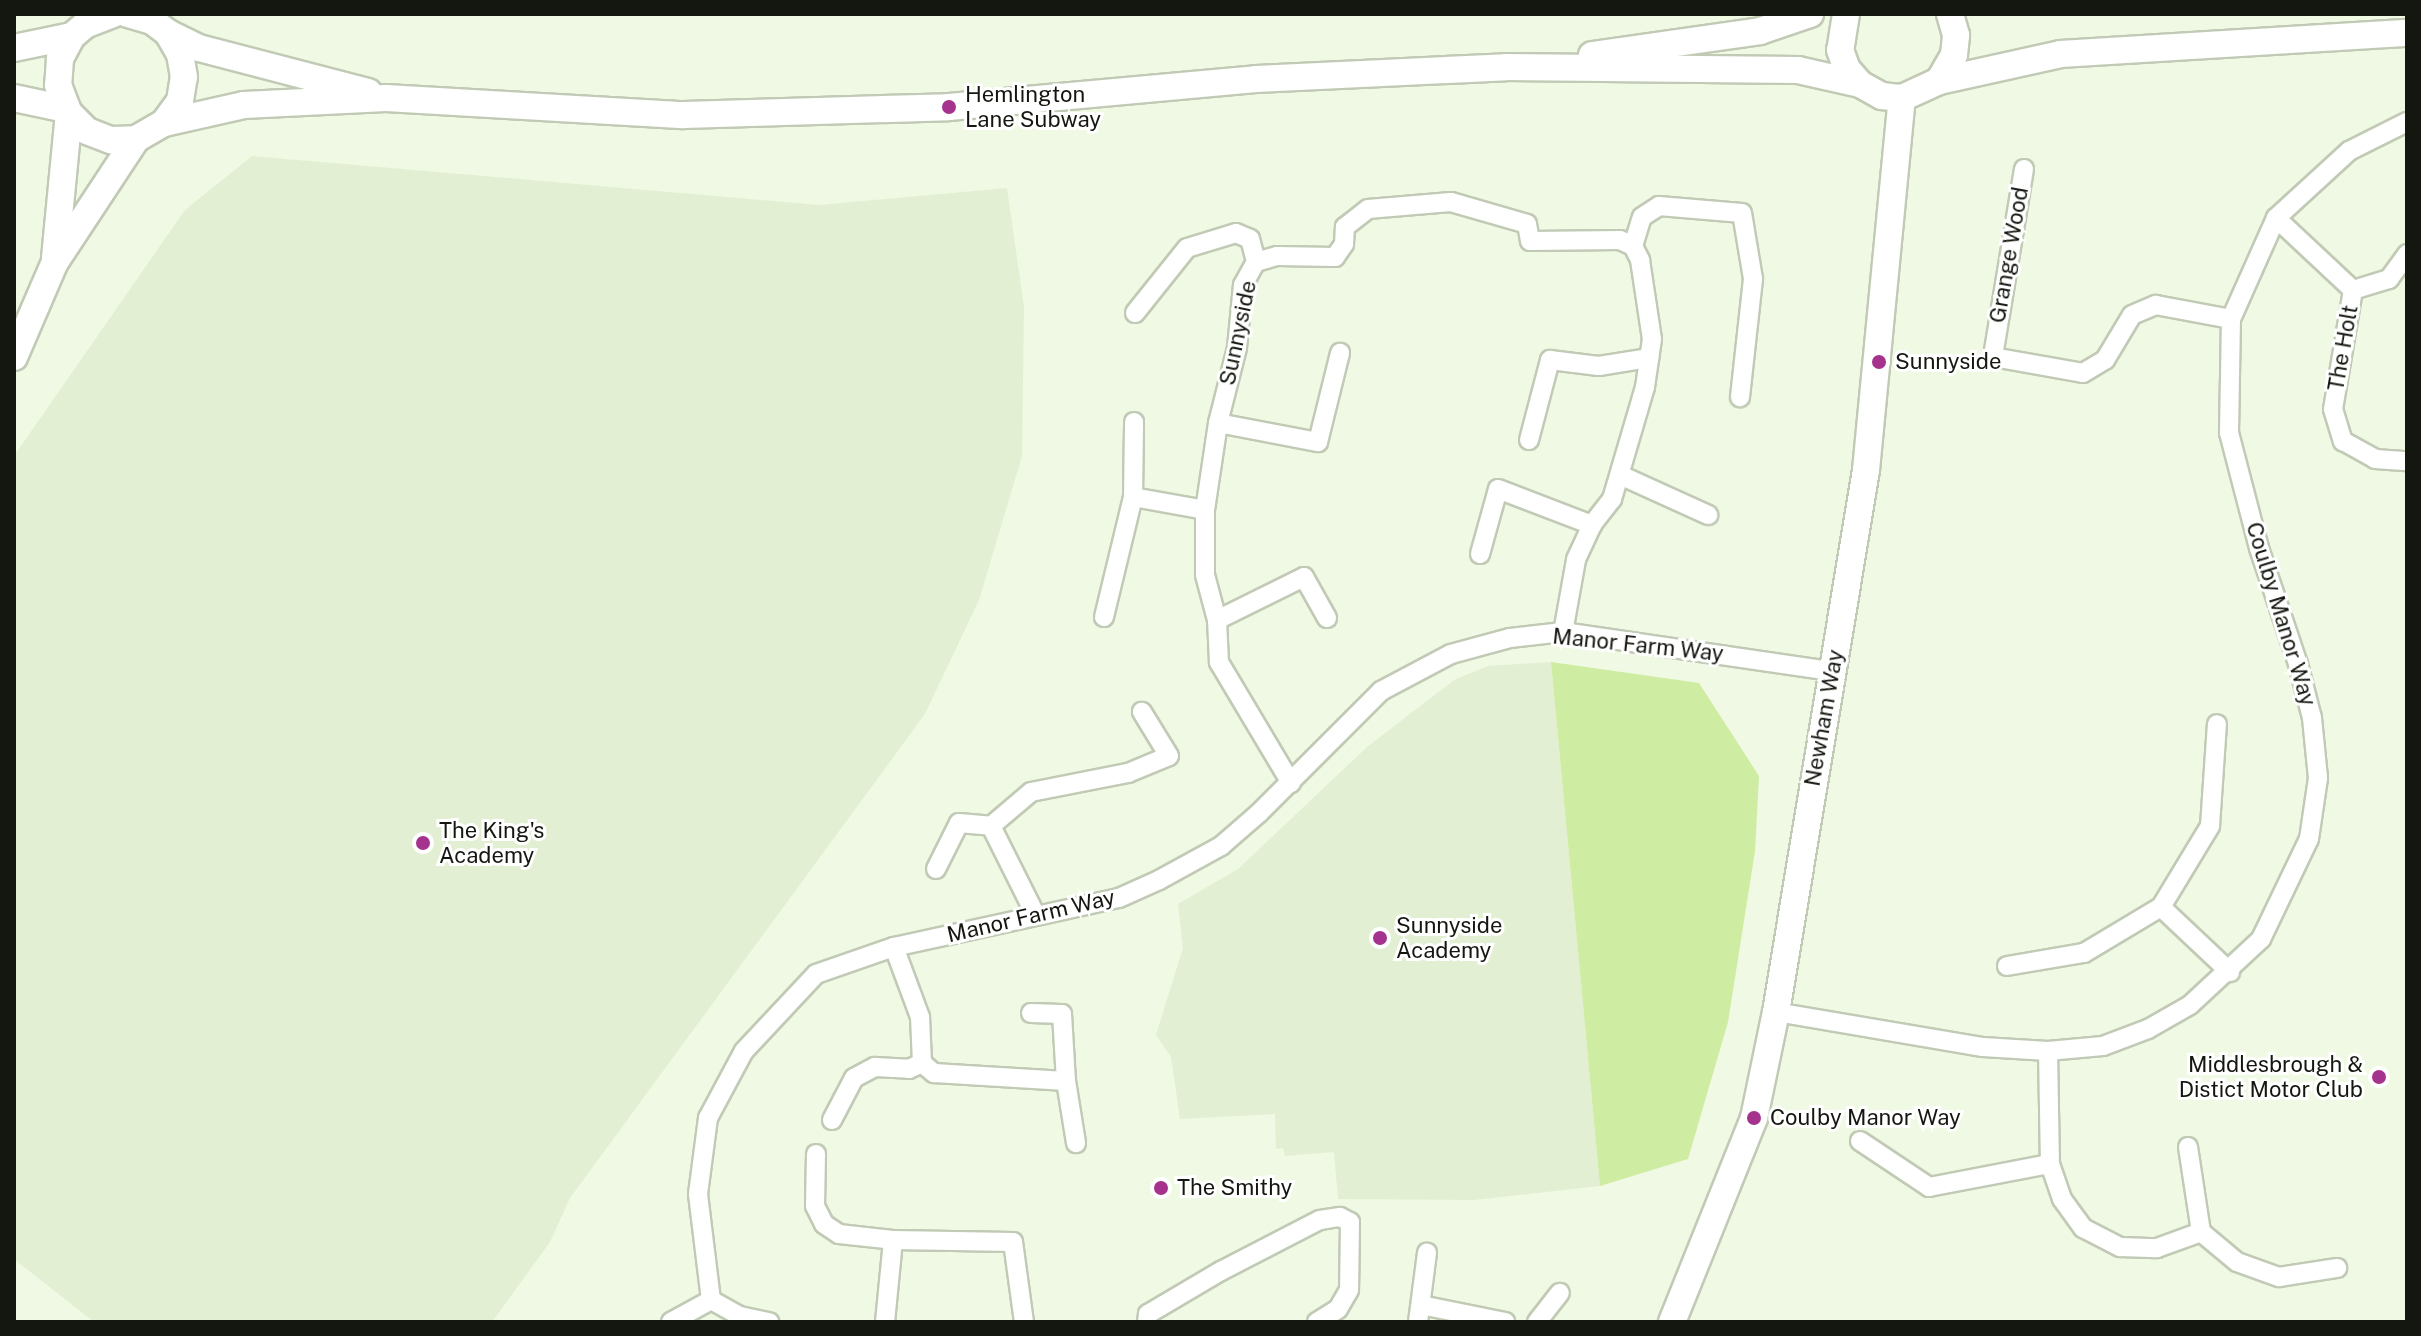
<!DOCTYPE html>
<style>
body{margin:0}
#map{position:relative;width:2421px;height:1336px;overflow:hidden;background:#f0f9e3;font-family:"Public Sans",sans-serif}
div>[style]{position:absolute}
.built>*{inset:0;background:#e3efd2}
.green>*{inset:0;background:#cfeca3}
.roads{filter:drop-shadow(2px 0 #c1cab5) drop-shadow(-2px 0 #c1cab5) drop-shadow(0 2px #c1cab5) drop-shadow(0 -2px #c1cab5)}
.street>*{height:18px;margin:-9px;padding:0 9px;transform-origin:9px;border-radius:9px;background:#fff}
.secondary>*{height:26px;margin:-13px;padding:0 13px;transform-origin:13px;border-radius:13px;background:#fff}
.dots>*{width:22px;height:22px;translate:-50% -50%;box-sizing:border-box;border:4px solid #fff;border-radius:50%}
span{translate:-50% -50%;white-space:nowrap;text-align:center;line-height:1.15;-webkit-text-stroke:6px #fff;paint-order:stroke}
.poi-label{font-size:22px;color:#14170f}
.left{translate:0 -50%;text-align:left}
.right{translate:-100% -50%;text-align:right}
.street-label{font-size:22px;color:#14170f}
.frame{position:absolute;inset:0;border:16px solid #14170f;pointer-events:none}
</style>
<div id="map">
<div class="built">
<i style="clip-path:polygon(252px 156px,819px 205px,1007px 188px,1024px 307px,1022px 456px,979px 600px,925px 714px,570px 1198px,550px 1242px,492px 1322px,94px 1322px,14px 1259px,14px 456px,185px 210px)"></i>
<i style="clip-path:polygon(1551px 662px,1600px 1186px,1474px 1200px,1338px 1199px,1334px 1152px,1285px 1156px,1283px 1148px,1276px 1149px,1275px 1114px,1180px 1119px,1171px 1057px,1156px 1035px,1183px 948px,1178px 904px,1238px 869px,1367px 747px,1454px 680px,1488px 666px)"></i>
</div>
<div class="green">
<i style="clip-path:polygon(1551px 662px,1699px 683px,1759px 776px,1755px 851px,1728px 1022px,1688px 1159px,1600px 1186px)"></i>
</div>
<div class="roads">
<div class="street">
<i style="left:2024px;top:169px;width:191px;rotate:99.4deg"></i>
<i style="left:1993px;top:357px;width:91px;rotate:10.1deg"></i>
<i style="left:2083px;top:373px;width:26px;rotate:-31deg"></i>
<i style="left:2105px;top:360px;width:52px;rotate:-59deg"></i>
<i style="left:2132px;top:315px;width:26px;rotate:-23deg"></i>
<i style="left:2156px;top:305px;width:76px;rotate:10.6deg"></i>
<i style="left:2276px;top:218px;width:105px;rotate:43.1deg"></i>
<i style="left:2353px;top:290px;width:121px;rotate:99.5deg"></i>
<i style="left:2333px;top:409px;width:34px;rotate:73deg"></i>
<i style="left:2343px;top:441px;width:37px;rotate:29deg"></i>
<i style="left:2375px;top:459px;width:32px;rotate:4deg"></i>
<i style="left:1633px;top:246px;width:30px;rotate:-73deg"></i>
<i style="left:1642px;top:217px;width:20px;rotate:-33deg"></i>
<i style="left:1659px;top:206px;width:83px;rotate:4.8deg"></i>
<i style="left:1742px;top:213px;width:67px;rotate:80.5deg"></i>
<i style="left:1753px;top:279px;width:119px;rotate:96.3deg"></i>
<i style="left:2353px;top:290px;width:38px;rotate:-17deg"></i>
<i style="left:2389px;top:279px;width:31px;rotate:-54deg"></i>
<i style="left:1135px;top:313px;width:83px;rotate:-51.3deg"></i>
<i style="left:1187px;top:248px;width:51px;rotate:-17deg"></i>
<i style="left:1236px;top:233px;width:15px;rotate:23deg"></i>
<i style="left:1250px;top:239px;width:24px;rotate:75deg"></i>
<i style="left:1218px;top:423px;width:102px;rotate:10.8deg"></i>
<i style="left:1318px;top:442px;width:92px;rotate:-76.1deg"></i>
<i style="left:1529px;top:440px;width:83px;rotate:-75.3deg"></i>
<i style="left:1550px;top:360px;width:49px;rotate:7deg"></i>
<i style="left:1599px;top:366px;width:51px;rotate:-9.1deg"></i>
<i style="left:1620px;top:475px;width:97px;rotate:24.4deg"></i>
<i style="left:1133px;top:497px;width:73px;rotate:10.2deg"></i>
<i style="left:1480px;top:554px;width:67px;rotate:-74.5deg"></i>
<i style="left:1498px;top:489px;width:101px;rotate:21deg"></i>
<i style="left:1104px;top:617px;width:123px;rotate:-76.4deg"></i>
<i style="left:1133px;top:497px;width:75px;rotate:-89.2deg"></i>
<i style="left:1217px;top:620px;width:97px;rotate:-26.3deg"></i>
<i style="left:1304px;top:577px;width:47px;rotate:60.7deg"></i>
<i style="left:1291px;top:783px;width:141px;rotate:-120.8deg"></i>
<i style="left:1219px;top:662px;width:42px;rotate:-92.7deg"></i>
<i style="left:1217px;top:620px;width:47px;rotate:-104.9deg"></i>
<i style="left:1205px;top:575px;width:65px;rotate:-90deg"></i>
<i style="left:1205px;top:510px;width:88px;rotate:-81.5deg"></i>
<i style="left:1218px;top:423px;width:77px;rotate:-75.8deg"></i>
<i style="left:1237px;top:348px;width:63px;rotate:-84.6deg"></i>
<i style="left:1243px;top:285px;width:26px;rotate:-61deg"></i>
<i style="left:1256px;top:262px;width:22px;rotate:-16deg"></i>
<i style="left:1277px;top:256px;width:58px;rotate:1deg"></i>
<i style="left:1335px;top:257px;width:16px;rotate:-55deg"></i>
<i style="left:1344px;top:244px;width:17px;rotate:-87deg"></i>
<i style="left:1345px;top:227px;width:29px;rotate:-38deg"></i>
<i style="left:1368px;top:209px;width:83px;rotate:-4.8deg"></i>
<i style="left:1451px;top:202px;width:79px;rotate:16.1deg"></i>
<i style="left:1527px;top:224px;width:17px;rotate:80deg"></i>
<i style="left:1530px;top:241px;width:90px;rotate:-0.6deg"></i>
<i style="left:1620px;top:240px;width:14px;rotate:25deg"></i>
<i style="left:1633px;top:246px;width:16px;rotate:63deg"></i>
<i style="left:1640px;top:260px;width:80px;rotate:81.4deg"></i>
<i style="left:1652px;top:339px;width:49px;rotate:98.3deg"></i>
<i style="left:1645px;top:387px;width:117px;rotate:106.4deg"></i>
<i style="left:1612px;top:499px;width:33px;rotate:128deg"></i>
<i style="left:1592px;top:525px;width:38px;rotate:115deg"></i>
<i style="left:1576px;top:560px;width:73px;rotate:100.2deg"></i>
<i style="left:991px;top:826px;width:98px;rotate:63.4deg"></i>
<i style="left:936px;top:869px;width:51px;rotate:-63.4deg"></i>
<i style="left:959px;top:823px;width:32px;rotate:5deg"></i>
<i style="left:991px;top:826px;width:52px;rotate:-40.4deg"></i>
<i style="left:1031px;top:792px;width:99px;rotate:-11.1deg"></i>
<i style="left:1128px;top:773px;width:44px;rotate:-22.5deg"></i>
<i style="left:1169px;top:756px;width:52px;rotate:-121.5deg"></i>
<i style="left:2161px;top:907px;width:95px;rotate:43.3deg"></i>
<i style="left:894px;top:947px;width:75px;rotate:69.6deg"></i>
<i style="left:920px;top:1017px;width:46px;rotate:87.5deg"></i>
<i style="left:922px;top:1063px;width:16px;rotate:40deg"></i>
<i style="left:934px;top:1073px;width:132px;rotate:3.5deg"></i>
<i style="left:1066px;top:1081px;width:63px;rotate:80.8deg"></i>
<i style="left:2007px;top:966px;width:78px;rotate:-9.6deg"></i>
<i style="left:2084px;top:953px;width:90px;rotate:-30.9deg"></i>
<i style="left:2161px;top:907px;width:95px;rotate:-58.8deg"></i>
<i style="left:2210px;top:826px;width:102px;rotate:-86.1deg"></i>
<i style="left:1776px;top:1012px;width:210px;rotate:9.6deg"></i>
<i style="left:1983px;top:1047px;width:65px;rotate:3.5deg"></i>
<i style="left:2048px;top:1051px;width:55px;rotate:-5.2deg"></i>
<i style="left:2103px;top:1046px;width:48px;rotate:-20.7deg"></i>
<i style="left:2148px;top:1029px;width:48px;rotate:-29.7deg"></i>
<i style="left:2190px;top:1005px;width:97px;rotate:-42.9deg"></i>
<i style="left:2261px;top:939px;width:111px;rotate:-64.4deg"></i>
<i style="left:2309px;top:839px;width:62px;rotate:-81.6deg"></i>
<i style="left:2318px;top:778px;width:60px;rotate:-95.7deg"></i>
<i style="left:2312px;top:718px;width:56px;rotate:-104.5deg"></i>
<i style="left:2298px;top:664px;width:122px;rotate:-108.6deg"></i>
<i style="left:2259px;top:548px;width:119px;rotate:-104.6deg"></i>
<i style="left:2229px;top:433px;width:114px;rotate:-89deg"></i>
<i style="left:2231px;top:319px;width:111px;rotate:-66deg"></i>
<i style="left:2276px;top:218px;width:99px;rotate:-42.5deg"></i>
<i style="left:2349px;top:151px;width:65px;rotate:-26.6deg"></i>
<i style="left:1031px;top:1013px;width:31px;rotate:2deg"></i>
<i style="left:1062px;top:1014px;width:67px;rotate:86.6deg"></i>
<i style="left:2048px;top:1051px;width:113px;rotate:89deg"></i>
<i style="left:2050px;top:1164px;width:37px;rotate:71deg"></i>
<i style="left:2062px;top:1199px;width:36px;rotate:54deg"></i>
<i style="left:2083px;top:1228px;width:42px;rotate:27.2deg"></i>
<i style="left:2120px;top:1247px;width:37px;rotate:2deg"></i>
<i style="left:2157px;top:1248px;width:47px;rotate:-20deg"></i>
<i style="left:2201px;top:1232px;width:47px;rotate:39.8deg"></i>
<i style="left:2237px;top:1262px;width:45px;rotate:19.7deg"></i>
<i style="left:2279px;top:1277px;width:59px;rotate:-8.8deg"></i>
<i style="left:832px;top:1120px;width:47px;rotate:-62.4deg"></i>
<i style="left:854px;top:1078px;width:24px;rotate:-28deg"></i>
<i style="left:875px;top:1067px;width:34px;rotate:3deg"></i>
<i style="left:909px;top:1069px;width:14px;rotate:-25deg"></i>
<i style="left:1860px;top:1141px;width:83px;rotate:33.7deg"></i>
<i style="left:1929px;top:1187px;width:123px;rotate:-10.8deg"></i>
<i style="left:2188px;top:1147px;width:86px;rotate:81.3deg"></i>
<i style="left:816px;top:1154px;width:52px;rotate:91.1deg"></i>
<i style="left:815px;top:1206px;width:20px;rotate:63deg"></i>
<i style="left:824px;top:1224px;width:18px;rotate:34deg"></i>
<i style="left:839px;top:1234px;width:54px;rotate:6.3deg"></i>
<i style="left:711px;top:1300px;width:107px;rotate:-97deg"></i>
<i style="left:698px;top:1194px;width:77px;rotate:-82.5deg"></i>
<i style="left:708px;top:1118px;width:76px;rotate:-61.8deg"></i>
<i style="left:744px;top:1051px;width:105px;rotate:-46.9deg"></i>
<i style="left:816px;top:974px;width:83px;rotate:-19.1deg"></i>
<i style="left:894px;top:947px;width:230px;rotate:-12.3deg"></i>
<i style="left:1119px;top:898px;width:44px;rotate:-24.2deg"></i>
<i style="left:1159px;top:880px;width:71px;rotate:-28.7deg"></i>
<i style="left:1221px;top:846px;width:50px;rotate:-41deg"></i>
<i style="left:1259px;top:813px;width:173px;rotate:-45deg"></i>
<i style="left:1381px;top:691px;width:79px;rotate:-27.9deg"></i>
<i style="left:1451px;top:654px;width:61px;rotate:-15.2deg"></i>
<i style="left:1510px;top:638px;width:53px;rotate:-6.5deg"></i>
<i style="left:1563px;top:632px;width:271px;rotate:8.3deg"></i>
<i style="left:711px;top:1300px;width:33px;rotate:29deg"></i>
<i style="left:740px;top:1316px;width:30px;rotate:12deg"></i>
<i style="left:1421px;top:1305px;width:86px;rotate:11.4deg"></i>
<i style="left:671px;top:1322px;width:46px;rotate:-28.8deg"></i>
<i style="left:885px;top:1322px;width:82px;rotate:-84.4deg"></i>
<i style="left:893px;top:1240px;width:120px;rotate:1deg"></i>
<i style="left:1013px;top:1242px;width:81px;rotate:82.2deg"></i>
<i style="left:1147px;top:1322px;width:8px;rotate:-83deg"></i>
<i style="left:1148px;top:1314px;width:85px;rotate:-30.5deg"></i>
<i style="left:1221px;top:1271px;width:111px;rotate:-27.3deg"></i>
<i style="left:1320px;top:1220px;width:20px;rotate:-9deg"></i>
<i style="left:1340px;top:1217px;width:11px;rotate:27deg"></i>
<i style="left:1350px;top:1222px;width:68px;rotate:90.8deg"></i>
<i style="left:1349px;top:1290px;width:22px;rotate:120deg"></i>
<i style="left:1338px;top:1309px;width:25px;rotate:148deg"></i>
<i style="left:1418px;top:1322px;width:70px;rotate:-82.6deg"></i>
<i style="left:1537px;top:1322px;width:37px;rotate:-52deg"></i>
</div>
<div class="secondary">
<i style="left:113px;top:14px;width:30px;rotate:159deg"></i>
<i style="left:85px;top:25px;width:17px;rotate:140deg"></i>
<i style="left:72px;top:36px;width:26px;rotate:118deg"></i>
<i style="left:60px;top:59px;width:26px;rotate:94deg"></i>
<i style="left:58px;top:85px;width:30px;rotate:69deg"></i>
<i style="left:69px;top:113px;width:25px;rotate:45deg"></i>
<i style="left:87px;top:131px;width:26px;rotate:21deg"></i>
<i style="left:111px;top:140px;width:25px;rotate:-2deg"></i>
<i style="left:136px;top:139px;width:32px;rotate:-30deg"></i>
<i style="left:164px;top:123px;width:27px;rotate:-54deg"></i>
<i style="left:180px;top:101px;width:24px;rotate:-81deg"></i>
<i style="left:184px;top:77px;width:23px;rotate:-100deg"></i>
<i style="left:180px;top:54px;width:24px;rotate:-120deg"></i>
<i style="left:168px;top:33px;width:20px;rotate:-143deg"></i>
<i style="left:152px;top:21px;width:25px;rotate:-164deg"></i>
<i style="left:1846px;top:14px;width:36px;rotate:99deg"></i>
<i style="left:1840px;top:50px;width:20px;rotate:70deg"></i>
<i style="left:1847px;top:69px;width:20px;rotate:49deg"></i>
<i style="left:1860px;top:84px;width:25px;rotate:29deg"></i>
<i style="left:1882px;top:96px;width:20px;rotate:6deg"></i>
<i style="left:1902px;top:98px;width:41px;rotate:-24.7deg"></i>
<i style="left:1939px;top:81px;width:30px;rotate:-60deg"></i>
<i style="left:1954px;top:55px;width:20px;rotate:-84deg"></i>
<i style="left:1956px;top:35px;width:22px;rotate:-106deg"></i>
<i style="left:168px;top:33px;width:34px;rotate:26deg"></i>
<i style="left:199px;top:48px;width:175px;rotate:14.6deg"></i>
<i style="left:14px;top:48px;width:59px;rotate:-11.7deg"></i>
<i style="left:1592px;top:55px;width:170px;rotate:-8.1deg"></i>
<i style="left:1760px;top:31px;width:53px;rotate:-18.8deg"></i>
<i style="left:1939px;top:81px;width:125px;rotate:-12.5deg"></i>
<i style="left:2061px;top:54px;width:347px;rotate:-3.5deg"></i>
<i style="left:14px;top:98px;width:53px;rotate:11.9deg"></i>
<i style="left:164px;top:123px;width:82px;rotate:-12.7deg"></i>
<i style="left:244px;top:105px;width:142px;rotate:-2.8deg"></i>
<i style="left:386px;top:98px;width:298px;rotate:3.3deg"></i>
<i style="left:684px;top:115px;width:265px;rotate:-1.7deg"></i>
<i style="left:949px;top:107px;width:308px;rotate:-5.2deg"></i>
<i style="left:1256px;top:79px;width:250px;rotate:-2.7deg"></i>
<i style="left:1506px;top:67px;width:292px;rotate:0.6deg"></i>
<i style="left:1798px;top:70px;width:64px;rotate:12.7deg"></i>
<i style="left:55px;top:258px;width:146px;rotate:-84.5deg"></i>
<i style="left:14px;top:357px;width:103px;rotate:-66.7deg"></i>
<i style="left:55px;top:262px;width:147px;rotate:-56.6deg"></i>
<i style="left:1672px;top:1322px;width:220px;rotate:-68.1deg"></i>
<i style="left:1754px;top:1118px;width:108px;rotate:-78.3deg"></i>
<i style="left:1776px;top:1012px;width:549px;rotate:-80.57deg"></i>
<i style="left:1866px;top:470px;width:374px;rotate:-84.5deg"></i>
</div>
</div>
<div class="dots">
<i style="left:949px;top:107px;background:#a5338e"></i>
<i style="left:1879px;top:362px;background:#a5338e"></i>
<i style="left:423px;top:843px;background:#a5338e"></i>
<i style="left:1380px;top:938px;background:#a5338e"></i>
<i style="left:2379px;top:1077px;background:#a5338e"></i>
<i style="left:1754px;top:1118px;background:#a5338e"></i>
<i style="left:1161px;top:1188px;background:#a5338e"></i>
</div>
<div class="poi-label">
<span class="left" style="left:965px;top:107px">Hemlington<br>Lane Subway</span>
<span class="left" style="left:1895px;top:362px">Sunnyside</span>
<span class="left" style="left:439px;top:843px">The King's<br>Academy</span>
<span class="left" style="left:1396px;top:938px">Sunnyside<br>Academy</span>
<span class="right" style="left:2363px;top:1077px">Middlesbrough &amp;<br>Distict Motor Club</span>
<span class="left" style="left:1770px;top:1118px">Coulby Manor Way</span>
<span class="left" style="left:1177px;top:1188px">The Smithy</span>
</div>
<div class="street-label">
<span style="left:2009px;top:255px;rotate:-80deg">Grange Wood</span>
<span style="left:1238px;top:333px;rotate:-78deg">Sunnyside</span>
<span style="left:2343px;top:348px;rotate:-80deg">The Holt</span>
<span style="left:2281px;top:614px;rotate:73deg">Coulby Manor Way</span>
<span style="left:1638px;top:645px;rotate:6deg">Manor Farm Way</span>
<span style="left:1824px;top:718px;rotate:-80deg">Newham Way</span>
<span style="left:1031px;top:916px;rotate:-13deg">Manor Farm Way</span>
</div>
<div class="frame"></div>
</div>
